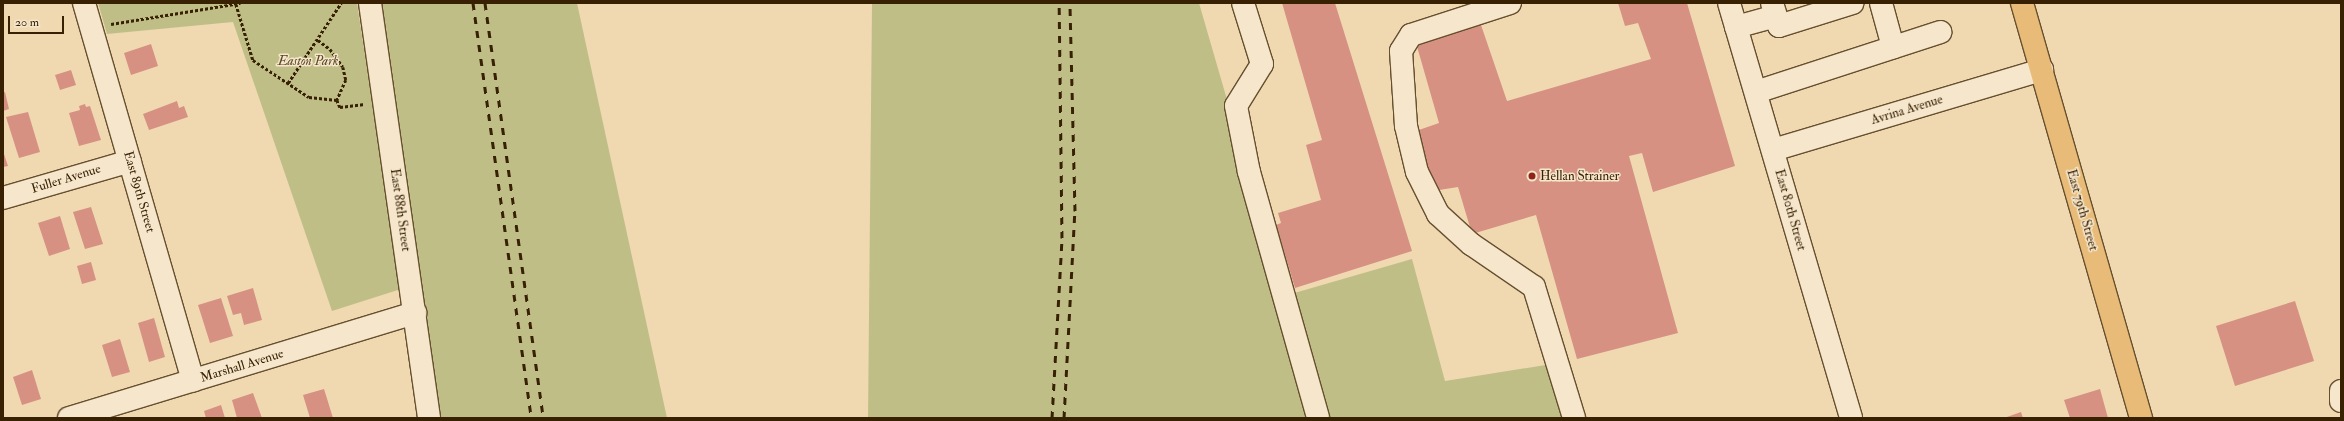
<!DOCTYPE html>
<style>
body{margin:0}
#map{position:relative;width:2344px;height:421px;overflow:hidden;background:#f0d9b1;font-family:"IM FELL Double Pica",serif}
div>[style]{position:absolute}
.green>*{inset:0;background:#c0be87}
.building>*{inset:0;background:#d69183}
.path>*{height:2.5px;margin-top:-1.25px;transform-origin:0;background:repeating-linear-gradient(90deg,#382102 0 3px,transparent 0 5px)}
.roads{filter:drop-shadow(1px 0 #664f2e) drop-shadow(-1px 0 #664f2e) drop-shadow(0 1px #664f2e) drop-shadow(0 -1px #664f2e)}
.minor>*{height:22px;margin:-11px;padding:0 11px;transform-origin:11px;border-radius:11px;background:#f5e6cc}
.major>*{height:22px;margin:-11px;padding:0 11px;transform-origin:11px;border-radius:11px;background:#e8bc78}
.rail>*{height:3px;margin-top:-1.5px;transform-origin:0;background:repeating-linear-gradient(90deg,#382102 0 7px,transparent 0 14px)}
.dots>*{width:11px;height:11px;translate:-50% -50%;box-sizing:border-box;border:2px solid #f5e6cc;border-radius:50%}
span{translate:-50% -50%;white-space:nowrap;text-align:center;line-height:1.15;-webkit-text-stroke:3px #f5e6cc;paint-order:stroke}
.park-label{font-size:13px;color:#5a4823;font-style:italic}
.street-label{font-size:13px;color:#382102}
.poi-label{font-size:13px;color:#382102}
.left{translate:0 -50%;text-align:left}
.frame{position:absolute;inset:0;border:4px solid #382102;pointer-events:none}
.scale{position:absolute;left:8px;top:16px;width:56px;height:18px;box-sizing:border-box;border:2px solid #382102;border-top:0;padding-left:5px;font-size:12px;line-height:14px;white-space:nowrap;color:#382102;-webkit-text-stroke:3px #f5e6cc;paint-order:stroke}
</style>
<div id="map">
<div class="green">
<i style="clip-path:polygon(98px 3px,357px 3px,401px 289px,332px 311px,233px 22px,107px 34px)"></i>
<i style="clip-path:polygon(370px 3px,577px 3px,667px 418px,429px 418px)"></i>
<i style="clip-path:polygon(872px 3px,1199px 3px,1284px 296px,1412px 259px,1445px 381px,1558px 363px,1574px 418px,868px 418px)"></i>
</div>
<div class="building">
<i style="clip-path:polygon(1282px 3px,1335px 3px,1412px 251px,1295px 288px,1276px 225px,1281px 223px,1278px 213px,1321px 200px,1306px 145px,1322px 140px)"></i>
<i style="clip-path:polygon(1618px 3px,1687px 3px,1735px 166px,1653px 192px,1642px 153px,1629px 156px,1678px 333px,1577px 359px,1536px 215px,1472px 234px,1458px 187px,1433px 191px,1416px 131px,1439px 123px,1416px 43px,1481px 25px,1507px 101px,1651px 59px,1638px 23px,1625px 26px)"></i>
<i style="clip-path:polygon(151px 44px,158px 66px,131px 75px,124px 53px)"></i>
<i style="clip-path:polygon(71px 70px,76px 85px,60px 90px,55px 75px)"></i>
<i style="clip-path:polygon(5px 92px,9px 109px,3px 111px,3px 93px)"></i>
<i style="clip-path:polygon(177px 101px,179px 108px,184px 106px,188px 117px,149px 130px,143px 114px)"></i>
<i style="clip-path:polygon(85px 104px,86px 107px,90px 106px,101px 140px,79px 146px,69px 113px,80px 110px,79px 106px)"></i>
<i style="clip-path:polygon(28px 112px,40px 152px,19px 158px,6px 117px)"></i>
<i style="clip-path:polygon(3px 151px,8px 166px,3px 167px)"></i>
<i style="clip-path:polygon(91px 207px,103px 244px,85px 249px,73px 212px)"></i>
<i style="clip-path:polygon(60px 216px,70px 249px,49px 256px,38px 223px)"></i>
<i style="clip-path:polygon(91px 262px,96px 280px,82px 284px,77px 266px)"></i>
<i style="clip-path:polygon(253px 288px,262px 320px,244px 325px,241px 313px,233px 315px,227px 296px)"></i>
<i style="clip-path:polygon(221px 298px,233px 336px,210px 343px,198px 305px)"></i>
<i style="clip-path:polygon(2295px 301px,2314px 361px,2235px 386px,2216px 326px)"></i>
<i style="clip-path:polygon(154px 318px,165px 357px,149px 362px,138px 323px)"></i>
<i style="clip-path:polygon(120px 339px,130px 372px,112px 377px,102px 345px)"></i>
<i style="clip-path:polygon(32px 370px,41px 399px,22px 405px,13px 377px)"></i>
<i style="clip-path:polygon(324px 389px,333px 418px,310px 418px,303px 395px)"></i>
<i style="clip-path:polygon(2100px 389px,2108px 418px,2070px 418px,2064px 400px)"></i>
<i style="clip-path:polygon(253px 393px,262px 418px,237px 418px,232px 400px)"></i>
<i style="clip-path:polygon(221px 405px,225px 418px,206px 418px,204px 411px)"></i>
<i style="clip-path:polygon(2021px 412px,2023px 418px,2004px 418px)"></i>
</div>
<div class="path">
<i style="left:236px;top:4px;width:59px;rotate:73.1deg"></i>
<i style="left:253px;top:60px;width:67px;rotate:33.5deg"></i>
<i style="left:309px;top:97px;width:28px;rotate:6deg"></i>
<i style="left:337px;top:100px;width:8px;rotate:67deg"></i>
<i style="left:340px;top:107px;width:25px;rotate:-7deg"></i>
<i style="left:111px;top:24px;width:131px;rotate:-9.2deg"></i>
<i style="left:318px;top:40px;width:15px;rotate:37deg"></i>
<i style="left:330px;top:49px;width:22px;rotate:54deg"></i>
<i style="left:343px;top:67px;width:13px;rotate:77deg"></i>
<i style="left:346px;top:80px;width:22px;rotate:114deg"></i>
<i style="left:288px;top:83px;width:96px;rotate:-56.5deg"></i>
</div>
<div class="roads">
<div class="minor">
<i style="left:84px;top:3px;width:393px;rotate:73.9deg"></i>
<i style="left:370px;top:3px;width:419px;rotate:81.9deg"></i>
<i style="left:1243px;top:3px;width:64px;rotate:72.7deg"></i>
<i style="left:1262px;top:64px;width:49px;rotate:121.8deg"></i>
<i style="left:1236px;top:106px;width:67px;rotate:78.9deg"></i>
<i style="left:1249px;top:172px;width:255px;rotate:74.3deg"></i>
<i style="left:1510px;top:3px;width:104px;rotate:162.1deg"></i>
<i style="left:1411px;top:35px;width:19px;rotate:122deg"></i>
<i style="left:1401px;top:51px;width:75px;rotate:86.2deg"></i>
<i style="left:1406px;top:126px;width:47px;rotate:76.6deg"></i>
<i style="left:1417px;top:172px;width:47px;rotate:63.4deg"></i>
<i style="left:1438px;top:214px;width:45px;rotate:42.3deg"></i>
<i style="left:1471px;top:244px;width:76px;rotate:34.3deg"></i>
<i style="left:1534px;top:287px;width:137px;rotate:73deg"></i>
<i style="left:1729px;top:3px;width:433px;rotate:73.6deg"></i>
<i style="left:1772px;top:3px;width:24px;rotate:73deg"></i>
<i style="left:1779px;top:26px;width:77px;rotate:-17.3deg"></i>
<i style="left:1881px;top:3px;width:46px;rotate:74.7deg"></i>
<i style="left:1736px;top:27px;width:41px;rotate:-15.4deg"></i>
<i style="left:1756px;top:92px;width:194px;rotate:-18deg"></i>
<i style="left:1773px;top:150px;width:281px;rotate:-16.6deg"></i>
<i style="left:3px;top:198px;width:132px;rotate:-16.2deg"></i>
<i style="left:2341px;top:391px;width:10px;rotate:90deg"></i>
<i style="left:69px;top:418px;width:362px;rotate:-16.9deg"></i>
</div>
<div class="major">
<i style="left:2022px;top:3px;width:432px;rotate:74deg"></i>
</div>
</div>
<div class="rail">
<i style="left:473px;top:3px;width:419px;rotate:82deg"></i>
<i style="left:485px;top:3px;width:419px;rotate:82deg"></i>
<i style="left:1052px;top:418px;width:180px;rotate:-86.8deg"></i>
<i style="left:1062px;top:238px;width:235px;rotate:-90.7deg"></i>
<i style="left:1064px;top:418px;width:207px;rotate:-87deg"></i>
<i style="left:1075px;top:211px;width:208px;rotate:-91.4deg"></i>
</div>
<div class="dots">
<i style="left:1532px;top:176px;background:#8f2418"></i>
</div>
<div class="park-label">
<span style="left:308px;top:61px">Easton Park</span>
</div>
<div class="street-label">
<span style="left:1907px;top:110px;rotate:-17deg">Avrina Avenue</span>
<span style="left:66px;top:179px;rotate:-17deg">Fuller Avenue</span>
<span style="left:139px;top:192px;rotate:74deg">East 89th Street</span>
<span style="left:400px;top:210px;rotate:82deg">East 88th Street</span>
<span style="left:1790px;top:210px;rotate:74deg">East 80th Street</span>
<span style="left:2082px;top:210px;rotate:74deg">East 79th Street</span>
<span style="left:242px;top:366px;rotate:-17deg">Marshall Avenue</span>
</div>
<div class="poi-label">
<span class="left" style="left:1540px;top:176px">Hellan Strainer</span>
</div>
<div class="frame"></div>
<div class="scale">20 m</div>
</div>
